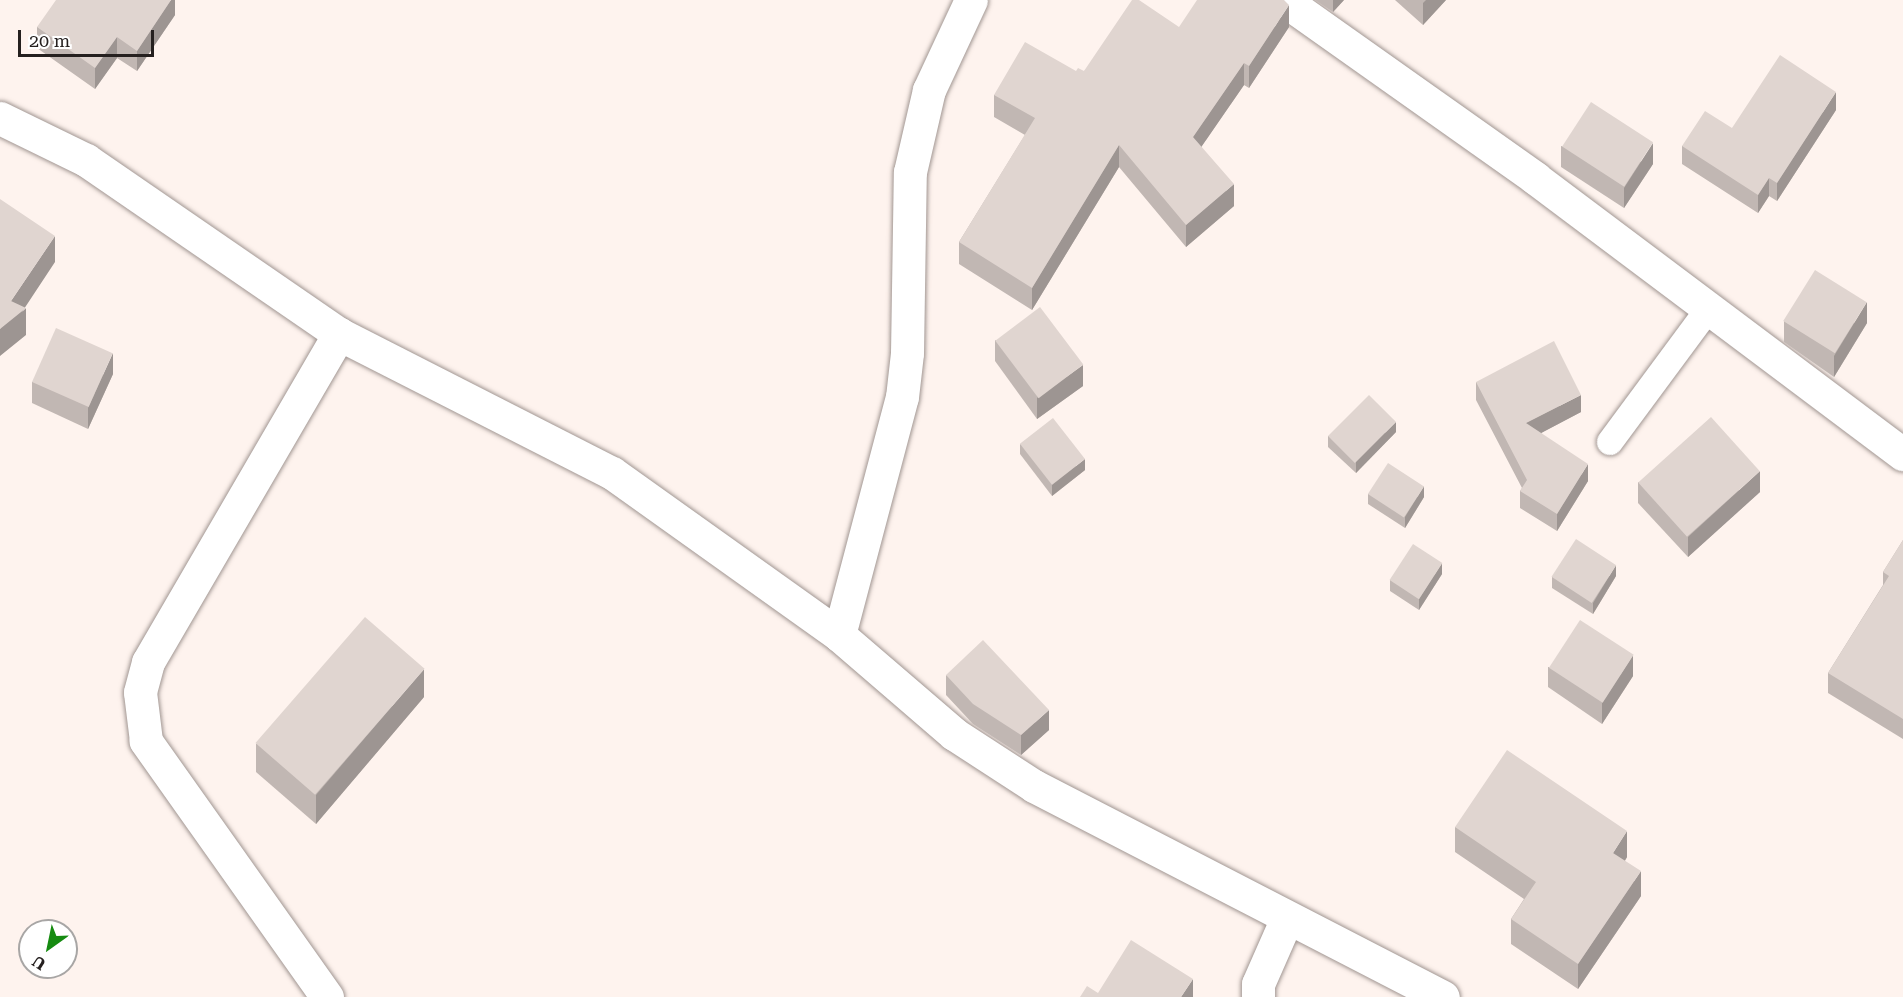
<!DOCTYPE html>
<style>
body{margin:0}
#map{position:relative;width:1903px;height:997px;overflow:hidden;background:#fef3ee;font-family:"Roboto Serif",serif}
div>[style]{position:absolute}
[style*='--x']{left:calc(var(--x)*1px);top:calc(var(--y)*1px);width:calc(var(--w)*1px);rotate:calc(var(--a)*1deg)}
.roads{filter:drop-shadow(0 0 2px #a19692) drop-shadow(0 0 2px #a19692)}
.lane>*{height:26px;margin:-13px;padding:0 13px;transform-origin:13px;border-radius:13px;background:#fff}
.street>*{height:33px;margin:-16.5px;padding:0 16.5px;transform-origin:16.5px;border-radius:16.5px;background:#fff}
.wall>*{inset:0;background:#c1b7b3}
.shaded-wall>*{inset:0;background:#9d9592}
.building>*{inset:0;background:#e0d5d0;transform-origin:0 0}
span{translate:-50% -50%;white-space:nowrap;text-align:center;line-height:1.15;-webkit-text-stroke:6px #fff;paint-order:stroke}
.north{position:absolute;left:18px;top:919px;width:60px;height:60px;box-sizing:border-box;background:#fff;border:2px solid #a8a6a5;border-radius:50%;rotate:213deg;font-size:16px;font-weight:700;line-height:24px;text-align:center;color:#25201f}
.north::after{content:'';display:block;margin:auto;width:21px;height:27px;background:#168b11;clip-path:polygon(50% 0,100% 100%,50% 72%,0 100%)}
.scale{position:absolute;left:18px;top:30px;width:136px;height:27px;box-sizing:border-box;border:3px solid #25201f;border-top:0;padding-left:8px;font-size:18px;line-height:21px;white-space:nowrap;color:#25201f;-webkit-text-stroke:4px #fff;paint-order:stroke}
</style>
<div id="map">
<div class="roads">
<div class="lane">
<i style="--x:1610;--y:442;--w:163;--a:-53.5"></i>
</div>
<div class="street">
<i style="--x:1284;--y:0;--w:308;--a:35.3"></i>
<i style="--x:1535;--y:178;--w:460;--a:36.9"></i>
<i style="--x:0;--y:118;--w:96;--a:26"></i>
<i style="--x:86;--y:160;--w:307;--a:34.5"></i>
<i style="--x:339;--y:334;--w:306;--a:27"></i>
<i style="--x:612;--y:473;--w:279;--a:35.5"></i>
<i style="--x:839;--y:635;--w:152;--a:40.7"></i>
<i style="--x:954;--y:734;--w:95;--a:33"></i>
<i style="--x:1034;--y:786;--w:460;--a:27.3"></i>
<i style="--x:839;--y:635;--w:246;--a:-75.2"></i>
<i style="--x:902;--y:397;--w:44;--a:-83.5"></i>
<i style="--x:907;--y:353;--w:181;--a:-89.1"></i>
<i style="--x:910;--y:172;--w:84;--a:-77"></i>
<i style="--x:929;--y:90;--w:99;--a:-65"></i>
<i style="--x:327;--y:997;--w:314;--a:-125.3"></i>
<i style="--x:146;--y:741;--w:49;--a:-97"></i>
<i style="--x:140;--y:692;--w:31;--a:-75"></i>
<i style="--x:148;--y:662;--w:380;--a:-59.8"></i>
<i style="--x:1258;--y:997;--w:13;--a:-90"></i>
<i style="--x:1258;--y:984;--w:72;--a:-66.3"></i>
</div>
</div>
<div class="wall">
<i style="clip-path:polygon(175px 0,175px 15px,137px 71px,117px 58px,95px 89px,37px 48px,37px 27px)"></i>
<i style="clip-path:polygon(1315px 0,1344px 0,1333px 12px)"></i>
<i style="clip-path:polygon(1395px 0,1446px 0,1423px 25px)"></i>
<i style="clip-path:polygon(1179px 27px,1289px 27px,1249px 88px,1244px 85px,1201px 147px,1234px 206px,1186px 247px,1119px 167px,1032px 310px,959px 264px,959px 242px,1025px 135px,994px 117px,994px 95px,1076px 71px,1084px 71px)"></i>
<i style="clip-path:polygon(1836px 110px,1777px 201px,1769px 196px,1758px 213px,1682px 164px,1682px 146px,1732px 128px)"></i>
<i style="clip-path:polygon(1561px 146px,1653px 164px,1624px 208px,1561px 167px)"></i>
<i style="clip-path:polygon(1784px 321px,1867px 323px,1834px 377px,1784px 342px)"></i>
<i style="clip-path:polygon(995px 340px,1083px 386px,1037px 419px,995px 361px)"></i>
<i style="clip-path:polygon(113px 374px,88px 429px,32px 403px,32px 382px)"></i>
<i style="clip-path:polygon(1476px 382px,1581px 412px,1541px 433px,1588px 481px,1557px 531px,1520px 508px,1520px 491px,1522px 488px,1476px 400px)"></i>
<i style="clip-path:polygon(1396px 432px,1356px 473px,1328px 447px,1328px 436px)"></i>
<i style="clip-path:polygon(1020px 444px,1085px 470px,1052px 496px,1020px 454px)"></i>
<i style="clip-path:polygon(1638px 482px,1760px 492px,1688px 557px,1638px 503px)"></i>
<i style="clip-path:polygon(1368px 494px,1424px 497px,1405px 528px,1368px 504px)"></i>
<i style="clip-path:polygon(1903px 540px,1903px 739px,1828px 693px,1828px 673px,1883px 585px,1883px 572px)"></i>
<i style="clip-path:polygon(1442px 574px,1419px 610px,1390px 591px,1390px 580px)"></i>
<i style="clip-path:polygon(1616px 576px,1593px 614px,1552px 588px,1552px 577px)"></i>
<i style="clip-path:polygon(1548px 667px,1633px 676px,1602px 724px,1548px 687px)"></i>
<i style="clip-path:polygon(946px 675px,1049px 730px,1021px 755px,973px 724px,946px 695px)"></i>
<i style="clip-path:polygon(424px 697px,316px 824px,256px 772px,256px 744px)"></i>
<i style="clip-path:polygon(1455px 827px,1627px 857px,1625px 861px,1641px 896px,1578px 989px,1511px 944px,1511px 919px,1524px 899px,1455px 852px)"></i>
</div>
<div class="shaded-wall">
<i style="clip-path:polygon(171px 0,175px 0,175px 15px,137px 71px,137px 51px)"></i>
<i style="clip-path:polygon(1333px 0,1344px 0,1333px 12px)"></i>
<i style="clip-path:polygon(1426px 0,1446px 0,1423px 25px,1423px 3px)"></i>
<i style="clip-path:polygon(1289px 5px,1289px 27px,1249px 88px,1249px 66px)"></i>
<i style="clip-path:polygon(117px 37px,117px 58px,95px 89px,95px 68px)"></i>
<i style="clip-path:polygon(1244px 63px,1244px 85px,1193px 159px,1193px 137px)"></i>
<i style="clip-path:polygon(1836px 92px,1836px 110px,1777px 201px,1777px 183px)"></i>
<i style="clip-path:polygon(1653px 143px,1653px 164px,1624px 208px,1624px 188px)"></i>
<i style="clip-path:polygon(1119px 145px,1119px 167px,1032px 310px,1032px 288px)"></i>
<i style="clip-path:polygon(1769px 178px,1769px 196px,1758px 213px,1758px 195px)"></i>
<i style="clip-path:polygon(1234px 184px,1234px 206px,1186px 247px,1186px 225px)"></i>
<i style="clip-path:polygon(55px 236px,55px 262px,22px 312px,26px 308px,26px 335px,0 356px,0 329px,11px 301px)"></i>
<i style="clip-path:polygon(1867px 302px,1867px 323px,1834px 377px,1834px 356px)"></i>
<i style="clip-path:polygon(113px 353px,113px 374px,88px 429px,88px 408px)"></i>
<i style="clip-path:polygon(1083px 365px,1083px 386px,1037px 419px,1037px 398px)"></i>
<i style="clip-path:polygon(1581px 395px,1581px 412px,1526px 441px,1526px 423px)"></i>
<i style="clip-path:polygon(1396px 422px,1396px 432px,1356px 473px,1356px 462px)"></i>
<i style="clip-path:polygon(1085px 459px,1085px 470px,1052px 496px,1052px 485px)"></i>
<i style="clip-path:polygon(1588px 464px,1588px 481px,1557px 531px,1557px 514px)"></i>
<i style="clip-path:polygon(1760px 471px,1760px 492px,1688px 557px,1688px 537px)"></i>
<i style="clip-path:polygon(1424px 486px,1424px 497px,1405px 528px,1405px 517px)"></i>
<i style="clip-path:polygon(1442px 563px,1442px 574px,1419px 610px,1419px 599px)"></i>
<i style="clip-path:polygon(1616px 565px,1616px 576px,1593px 614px,1593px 603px)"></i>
<i style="clip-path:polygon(1633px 655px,1633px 676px,1602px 724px,1602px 703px)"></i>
<i style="clip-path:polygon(424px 669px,424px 697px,316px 824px,316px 795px)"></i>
<i style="clip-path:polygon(1049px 710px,1049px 730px,1021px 755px,1021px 735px)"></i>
<i style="clip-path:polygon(1627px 831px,1627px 857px,1613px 879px,1613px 853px)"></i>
<i style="clip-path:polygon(1641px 871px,1641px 896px,1578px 989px,1578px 964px)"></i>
<i style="clip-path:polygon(1193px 979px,1193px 997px,1181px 997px)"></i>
</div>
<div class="building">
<i style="clip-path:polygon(56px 0,171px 0,137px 51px,117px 37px,95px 68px,37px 27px)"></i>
<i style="clip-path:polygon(1132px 0,1139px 0,1179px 27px,1197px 0,1284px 0,1289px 5px,1249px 66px,1244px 63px,1193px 137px,1234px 184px,1186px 225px,1119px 145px,1032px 288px,959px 242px,1035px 118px,994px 95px,1025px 42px,1076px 71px,1078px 68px,1084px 71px)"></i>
<i style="clip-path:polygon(1780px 55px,1836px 92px,1777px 183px,1769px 178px,1758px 195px,1682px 146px,1705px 111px,1732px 128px)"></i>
<i style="left:1591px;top:102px;width:74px;height:53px;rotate:33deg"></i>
<i style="clip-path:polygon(0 199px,55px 236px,11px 301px,26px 308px,0 329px)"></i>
<i style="left:1815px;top:270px;width:61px;height:60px;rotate:32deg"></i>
<i style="left:1040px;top:307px;width:72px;height:56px;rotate:53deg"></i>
<i style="left:56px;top:328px;width:62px;height:59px;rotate:24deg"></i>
<i style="clip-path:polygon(1554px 341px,1581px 395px,1526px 423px,1588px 464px,1557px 514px,1520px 491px,1527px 480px,1476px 382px)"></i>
<i style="left:1369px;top:395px;width:38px;height:58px;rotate:45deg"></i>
<i style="left:1711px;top:417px;width:73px;height:98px;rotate:48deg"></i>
<i style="left:1053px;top:418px;width:52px;height:42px;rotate:52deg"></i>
<i style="left:1388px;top:463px;width:43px;height:37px;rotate:33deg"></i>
<i style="left:1576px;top:539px;width:48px;height:45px;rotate:33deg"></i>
<i style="clip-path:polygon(1903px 540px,1903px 719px,1828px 673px,1889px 576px,1883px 572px)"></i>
<i style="left:1413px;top:544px;width:35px;height:43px;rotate:33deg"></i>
<i style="left:365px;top:617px;width:79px;height:167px;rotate:41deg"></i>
<i style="left:1580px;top:620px;width:64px;height:57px;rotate:33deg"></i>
<i style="clip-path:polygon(983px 640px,1049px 710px,1021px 735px,973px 704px,946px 675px)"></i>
<i style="clip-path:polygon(1507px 750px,1627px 831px,1613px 853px,1641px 871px,1578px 964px,1511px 919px,1536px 882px,1455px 827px)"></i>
<i style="clip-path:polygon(1131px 940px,1193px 979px,1181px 997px,1080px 997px,1087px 986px,1098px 993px)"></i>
</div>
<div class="north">U</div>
<div class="scale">20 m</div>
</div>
